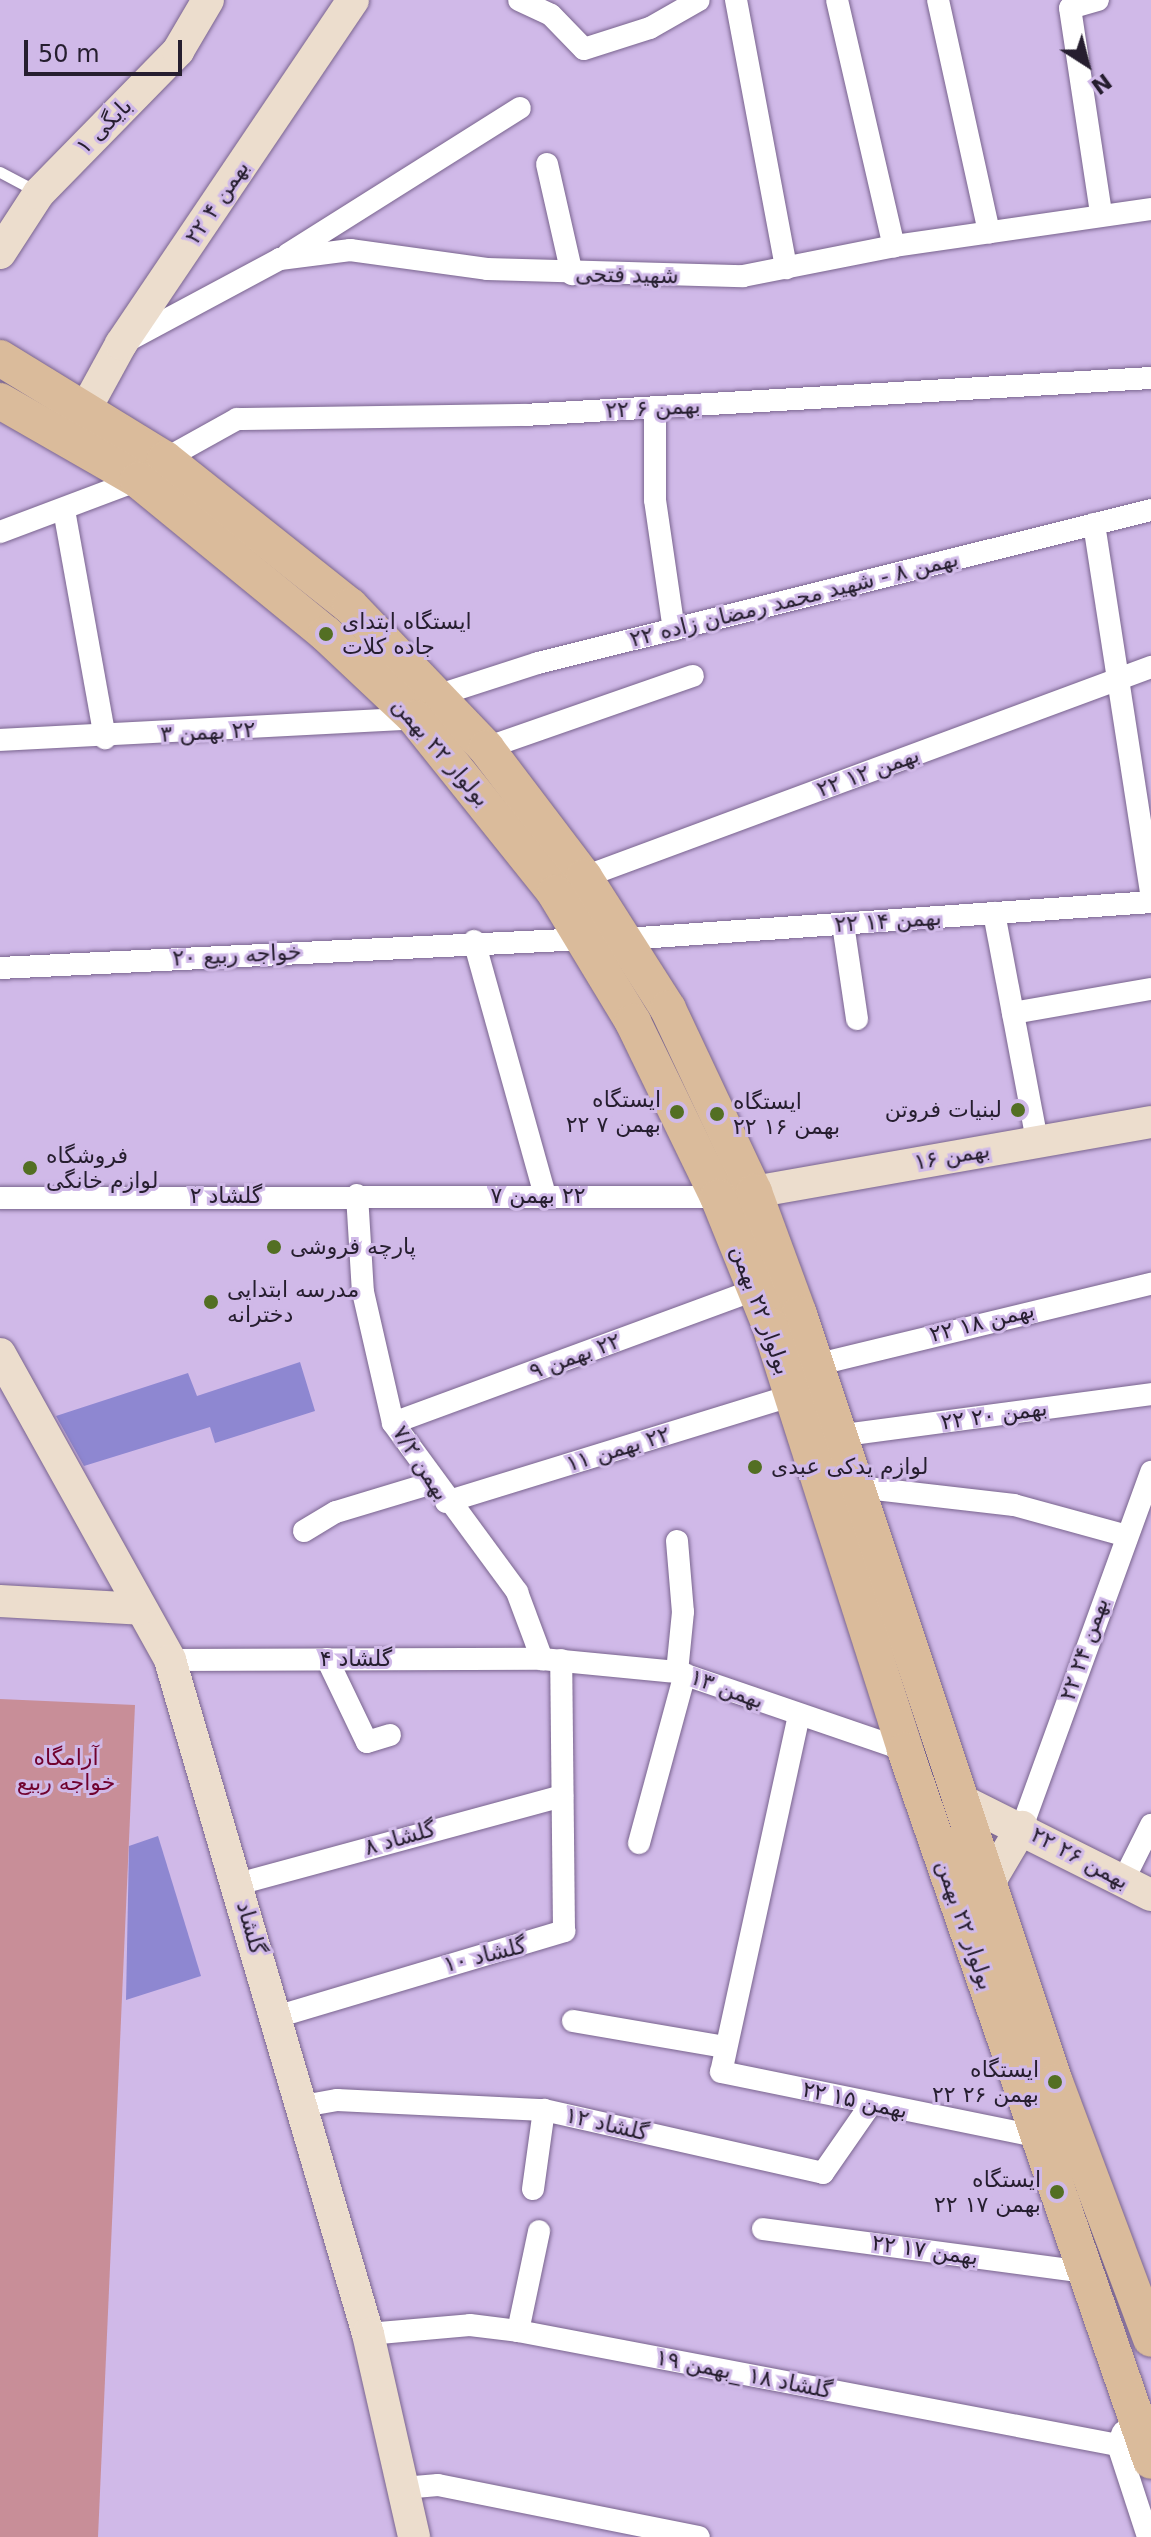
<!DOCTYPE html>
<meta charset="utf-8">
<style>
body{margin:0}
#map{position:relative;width:1151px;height:2537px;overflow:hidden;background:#d0b9e8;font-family:"DejaVu Sans",Vazirmatn,sans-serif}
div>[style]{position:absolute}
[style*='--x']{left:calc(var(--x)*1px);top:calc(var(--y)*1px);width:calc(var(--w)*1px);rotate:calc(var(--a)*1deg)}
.green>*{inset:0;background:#c88e98}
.building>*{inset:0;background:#8e87d1}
.roads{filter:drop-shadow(0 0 2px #79648e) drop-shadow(0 0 2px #79648e)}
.lane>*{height:11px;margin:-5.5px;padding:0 5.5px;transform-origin:5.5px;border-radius:5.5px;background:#fff}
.street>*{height:22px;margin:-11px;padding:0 11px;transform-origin:11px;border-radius:11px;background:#fff}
.secondary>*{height:32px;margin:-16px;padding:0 16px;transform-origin:16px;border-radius:16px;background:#ecddcd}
.primary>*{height:36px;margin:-18px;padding:0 18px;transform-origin:18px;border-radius:18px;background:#dabb9b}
.dots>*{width:22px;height:22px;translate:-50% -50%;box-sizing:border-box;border:4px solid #d0b9e8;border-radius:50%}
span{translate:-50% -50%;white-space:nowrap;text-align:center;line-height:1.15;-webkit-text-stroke:6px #d0b9e8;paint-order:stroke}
.street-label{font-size:22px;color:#261e2f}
.poi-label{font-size:22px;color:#261e2f}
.left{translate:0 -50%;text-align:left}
.right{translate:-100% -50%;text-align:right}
.park-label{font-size:22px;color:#70022e}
.north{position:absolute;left:1047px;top:24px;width:80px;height:80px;-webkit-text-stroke:6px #d0b9e8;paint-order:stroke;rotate:144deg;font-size:22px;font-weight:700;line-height:32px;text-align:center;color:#261e2f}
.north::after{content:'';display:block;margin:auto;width:28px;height:36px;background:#261e2f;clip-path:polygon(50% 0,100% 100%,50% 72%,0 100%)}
.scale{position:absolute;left:24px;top:40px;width:158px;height:36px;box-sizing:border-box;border:4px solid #261e2f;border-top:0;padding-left:10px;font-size:24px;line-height:28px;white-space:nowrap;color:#261e2f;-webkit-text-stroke:6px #d0b9e8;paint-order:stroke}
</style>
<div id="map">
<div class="green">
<i style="clip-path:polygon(0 1699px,135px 1705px,98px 2537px,0 2537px)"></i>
</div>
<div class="building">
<i style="clip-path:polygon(300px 1362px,315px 1411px,215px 1443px,210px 1427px,84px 1466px,56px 1416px,188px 1373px,197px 1396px)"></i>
<i style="clip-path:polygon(158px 1836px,201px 1976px,126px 2000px,129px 1846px)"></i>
</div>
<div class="roads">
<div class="lane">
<i style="--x:0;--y:172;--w:43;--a:27.8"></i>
</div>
<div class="street">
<i style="--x:519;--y:0;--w:35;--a:25"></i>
<i style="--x:551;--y:15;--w:47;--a:45.9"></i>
<i style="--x:584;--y:49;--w:69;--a:-17.7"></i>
<i style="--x:650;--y:28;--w:56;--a:-29.7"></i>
<i style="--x:736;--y:0;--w:273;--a:79.4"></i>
<i style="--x:837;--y:0;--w:253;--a:77"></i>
<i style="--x:938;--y:0;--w:238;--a:77.6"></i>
<i style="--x:1098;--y:0;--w:29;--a:164"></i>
<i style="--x:1070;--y:8;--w:207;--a:81.4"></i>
<i style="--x:547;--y:164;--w:113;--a:77.2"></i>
<i style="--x:288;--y:254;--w:274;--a:-32.2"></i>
<i style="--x:125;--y:342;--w:176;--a:-28.2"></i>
<i style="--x:280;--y:259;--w:71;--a:-7.3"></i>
<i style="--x:350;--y:250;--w:138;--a:7.9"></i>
<i style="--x:487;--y:269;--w:256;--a:1.6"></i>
<i style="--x:743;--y:276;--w:154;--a:-11.2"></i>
<i style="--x:894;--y:246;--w:260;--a:-8.2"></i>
<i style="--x:655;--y:408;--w:92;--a:90"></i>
<i style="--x:655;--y:500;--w:131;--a:81.7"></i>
<i style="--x:165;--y:459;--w:82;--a:-29.1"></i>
<i style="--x:237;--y:419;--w:287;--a:-0.8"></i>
<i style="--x:524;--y:415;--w:628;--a:-3.38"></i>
<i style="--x:64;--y:510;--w:232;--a:79.8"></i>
<i style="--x:1094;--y:524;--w:371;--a:81.2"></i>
<i style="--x:0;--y:532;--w:147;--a:-20.6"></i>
<i style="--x:439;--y:695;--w:104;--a:-17.9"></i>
<i style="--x:538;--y:663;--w:632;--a:-14.01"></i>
<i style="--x:0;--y:740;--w:416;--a:-3"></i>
<i style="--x:486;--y:748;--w:219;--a:-19.2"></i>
<i style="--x:584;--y:877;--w:605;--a:-20.32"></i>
<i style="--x:994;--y:913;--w:231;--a:79.3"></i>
<i style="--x:843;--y:924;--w:96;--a:81.6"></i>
<i style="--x:625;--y:939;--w:527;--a:-4.02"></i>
<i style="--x:474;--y:941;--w:265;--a:74.4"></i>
<i style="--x:0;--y:968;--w:586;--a:-2.84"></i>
<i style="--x:1013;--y:1013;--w:140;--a:-9.9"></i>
<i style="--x:357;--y:1195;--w:97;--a:86.5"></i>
<i style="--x:363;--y:1292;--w:134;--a:77.1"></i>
<i style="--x:393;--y:1423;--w:210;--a:53.7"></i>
<i style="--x:517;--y:1592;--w:72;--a:69.5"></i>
<i style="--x:0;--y:1198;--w:718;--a:-0.08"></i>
<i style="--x:815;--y:1365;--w:346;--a:-13.6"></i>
<i style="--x:393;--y:1423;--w:388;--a:-20.2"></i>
<i style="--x:837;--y:1436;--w:317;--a:-7.6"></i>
<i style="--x:858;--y:1487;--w:157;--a:6.6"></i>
<i style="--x:1014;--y:1505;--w:114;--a:15.3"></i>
<i style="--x:446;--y:1502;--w:361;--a:-17.1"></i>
<i style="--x:304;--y:1531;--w:37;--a:-31"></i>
<i style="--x:336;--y:1512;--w:100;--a:-16.8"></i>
<i style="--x:677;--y:1541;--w:71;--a:85.2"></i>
<i style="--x:683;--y:1612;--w:60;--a:95.7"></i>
<i style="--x:327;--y:1659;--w:92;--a:64.3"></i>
<i style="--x:367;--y:1742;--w:24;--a:-17"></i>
<i style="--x:170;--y:1660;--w:372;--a:-0.2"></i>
<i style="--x:542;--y:1659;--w:136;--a:5.5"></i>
<i style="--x:677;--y:1672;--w:241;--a:18.9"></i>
<i style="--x:799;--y:1715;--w:365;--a:102.3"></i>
<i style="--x:721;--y:2072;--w:321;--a:11.5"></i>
<i style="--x:1022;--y:1827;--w:378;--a:-70"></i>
<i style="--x:639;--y:1843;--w:175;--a:-74.8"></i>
<i style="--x:1123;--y:1881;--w:63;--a:-63.4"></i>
<i style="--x:238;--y:1884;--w:336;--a:-15.2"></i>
<i style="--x:276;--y:2017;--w:301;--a:-16.6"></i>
<i style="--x:564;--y:1931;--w:271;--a:-90.6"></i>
<i style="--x:573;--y:2021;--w:154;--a:9.7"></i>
<i style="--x:303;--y:2106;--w:35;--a:-10"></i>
<i style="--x:337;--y:2100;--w:207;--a:2.8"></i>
<i style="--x:544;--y:2110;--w:286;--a:12.7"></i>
<i style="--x:823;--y:2173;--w:84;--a:-55.2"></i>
<i style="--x:533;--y:2189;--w:80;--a:-82.1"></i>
<i style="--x:763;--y:2229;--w:326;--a:7.6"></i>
<i style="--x:518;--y:2331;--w:102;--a:-78.1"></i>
<i style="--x:368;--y:2334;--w:102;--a:-5"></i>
<i style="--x:470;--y:2325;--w:48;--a:7.1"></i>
<i style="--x:518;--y:2331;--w:611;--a:10.76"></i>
<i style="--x:1123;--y:2432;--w:14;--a:111"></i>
<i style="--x:1118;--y:2445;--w:97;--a:71.9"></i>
<i style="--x:403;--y:2488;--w:35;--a:-5"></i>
<i style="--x:438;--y:2485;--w:266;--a:11.3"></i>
</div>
<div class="secondary">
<i style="--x:0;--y:253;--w:72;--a:-57"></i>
<i style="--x:39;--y:193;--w:199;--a:-45.6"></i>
<i style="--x:178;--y:51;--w:59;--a:-59.5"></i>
<i style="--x:86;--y:408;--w:73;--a:-61.3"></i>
<i style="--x:121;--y:344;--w:415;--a:-56"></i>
<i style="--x:754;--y:1192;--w:403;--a:-10"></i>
<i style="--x:0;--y:1354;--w:350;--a:60.9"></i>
<i style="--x:170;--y:1660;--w:702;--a:73.63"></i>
<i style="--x:368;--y:2334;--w:208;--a:77.2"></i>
<i style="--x:0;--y:1601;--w:141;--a:3.2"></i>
<i style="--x:963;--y:1801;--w:210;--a:26.6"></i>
<i style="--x:990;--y:1881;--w:63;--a:-59.3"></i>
</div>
<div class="primary">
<i style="--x:0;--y:358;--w:193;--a:31.5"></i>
<i style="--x:165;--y:459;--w:236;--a:38.5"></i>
<i style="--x:350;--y:606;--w:197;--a:46.2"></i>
<i style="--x:486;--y:748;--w:162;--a:52.8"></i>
<i style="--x:584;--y:877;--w:156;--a:57.5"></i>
<i style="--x:668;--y:1009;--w:202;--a:64.8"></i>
<i style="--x:754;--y:1192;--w:130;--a:69.8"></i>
<i style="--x:799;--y:1314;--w:810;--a:71.57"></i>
<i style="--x:1055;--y:2082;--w:274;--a:69.5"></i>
<i style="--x:0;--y:401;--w:159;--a:29.8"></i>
<i style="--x:138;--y:480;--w:243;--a:39.3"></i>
<i style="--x:326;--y:634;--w:122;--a:43.3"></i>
<i style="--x:415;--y:718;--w:224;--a:51.3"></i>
<i style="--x:555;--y:893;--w:151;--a:58.8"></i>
<i style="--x:633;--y:1022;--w:195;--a:64.1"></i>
<i style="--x:718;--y:1197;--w:139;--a:68"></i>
<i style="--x:770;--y:1326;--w:445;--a:72.3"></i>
<i style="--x:905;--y:1750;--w:752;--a:70.91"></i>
</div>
</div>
<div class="dots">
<i style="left:326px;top:634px;background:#536f23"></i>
<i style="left:1018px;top:1110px;background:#536f23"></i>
<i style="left:677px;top:1112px;background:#536f23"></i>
<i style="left:717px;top:1114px;background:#536f23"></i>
<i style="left:30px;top:1168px;background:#536f23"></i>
<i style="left:274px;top:1247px;background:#536f23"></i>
<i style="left:211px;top:1302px;background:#536f23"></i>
<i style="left:755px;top:1467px;background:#536f23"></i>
<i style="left:1055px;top:2082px;background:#536f23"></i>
<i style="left:1057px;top:2192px;background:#536f23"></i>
</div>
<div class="street-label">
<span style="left:104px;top:126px;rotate:-45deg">بایگی ۱</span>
<span style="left:217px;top:202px;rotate:-56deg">۲۲ بهمن ۴</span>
<span style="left:627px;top:275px;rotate:1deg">شهید فتحی</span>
<span style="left:653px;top:408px;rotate:-3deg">۲۲ بهمن ۶</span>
<span style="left:794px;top:599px;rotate:-14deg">۲۲ بهمن ۸ - شهید محمد رمضان زاده</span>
<span style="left:208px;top:732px;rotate:-3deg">٢٢ بهمن ۳</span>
<span style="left:441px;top:752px;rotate:49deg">بولوار ۲۲ بهمن</span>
<span style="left:868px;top:772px;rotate:-20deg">۲۲ بهمن ۱۲</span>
<span style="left:888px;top:921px;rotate:-4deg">۲۲ بهمن ۱۴</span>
<span style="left:237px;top:955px;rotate:-3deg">خواجه ربیع ۲۰</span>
<span style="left:952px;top:1156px;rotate:-10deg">بهمن ۱۶</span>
<span style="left:226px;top:1196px">گلشاد ۲</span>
<span style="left:538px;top:1196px">٢٢ بهمن ٧</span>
<span style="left:761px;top:1310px;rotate:70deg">بولوار ۲۲ بهمن</span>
<span style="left:982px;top:1322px;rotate:-14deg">۲۲ بهمن ۱۸</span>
<span style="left:575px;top:1356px;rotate:-20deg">٢٢ بهمن ۹</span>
<span style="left:994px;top:1415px;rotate:-8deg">۲۲ بهمن ۲۰</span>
<span style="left:618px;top:1449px;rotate:-17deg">٢٢ بهمن ١١</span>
<span style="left:421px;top:1463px;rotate:57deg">بهمن ۷/۲</span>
<span style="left:1084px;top:1649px;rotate:-71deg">۲۲ بهمن ۲۴</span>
<span style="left:356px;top:1659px">گلشاد ۴</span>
<span style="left:727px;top:1689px;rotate:20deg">بهمن ۱۳</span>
<span style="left:400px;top:1838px;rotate:-16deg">گلشاد ۸</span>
<span style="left:1080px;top:1858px;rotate:28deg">۲۲ بهمن ۲۶</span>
<span style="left:965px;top:1925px;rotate:71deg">بولوار ۲۲ بهمن</span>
<span style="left:251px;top:1928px;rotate:74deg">گلشاد</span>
<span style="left:485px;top:1955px;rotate:-14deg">گلشاد ۱۰</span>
<span style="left:855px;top:2100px;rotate:12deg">۲۲ بهمن ۱۵</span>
<span style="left:607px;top:2124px;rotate:13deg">گلشاد ۱۲</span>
<span style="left:925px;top:2250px;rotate:8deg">۲۲ بهمن ۱۷</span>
<span style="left:744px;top:2374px;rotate:11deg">گلشاد ۱۸ _بهمن ۱۹</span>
</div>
<div class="poi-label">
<span class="left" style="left:342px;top:634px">ایستگاه ابتدای<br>جاده کلات</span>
<span class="right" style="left:661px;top:1112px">ایستگاه<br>۲۲ بهمن ۷</span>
<span class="left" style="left:733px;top:1114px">ایستگاه<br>۲۲ بهمن ۱۶</span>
<span class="right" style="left:1002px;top:1110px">لبنیات فروتن</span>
<span class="left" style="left:46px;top:1168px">فروشگاه<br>لوازم خانگی</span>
<span class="left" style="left:290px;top:1247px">پارچه فروشی</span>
<span class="left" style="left:227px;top:1302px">مدرسه ابتدایی<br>دخترانه</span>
<span class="left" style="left:771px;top:1467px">لوازم یدکی عبدی</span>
<span class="right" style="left:1039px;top:2082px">ایستگاه<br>۲۲ بهمن ۲۶</span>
<span class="right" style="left:1041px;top:2192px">ایستگاه<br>۲۲ بهمن ۱۷</span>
</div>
<div class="park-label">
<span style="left:66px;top:1770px">آرامگاه<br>خواجه ربیع</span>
</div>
<div class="north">N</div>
<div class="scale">50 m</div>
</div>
